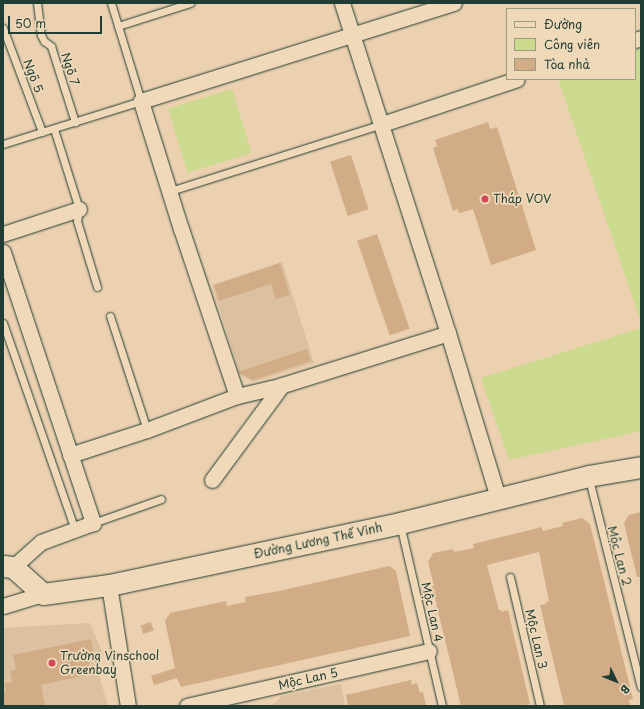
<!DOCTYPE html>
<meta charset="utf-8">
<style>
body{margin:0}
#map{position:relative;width:644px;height:709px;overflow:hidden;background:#ebd1b0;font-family:"Playpen Sans",sans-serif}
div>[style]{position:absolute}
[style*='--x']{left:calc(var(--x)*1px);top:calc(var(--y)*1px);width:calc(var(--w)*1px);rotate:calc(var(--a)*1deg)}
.built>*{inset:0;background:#dcc1a0}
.green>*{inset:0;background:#cbda8e;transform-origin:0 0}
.building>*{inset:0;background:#d2ab87;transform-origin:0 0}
.roads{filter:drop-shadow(0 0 1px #1f3d34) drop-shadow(0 0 1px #1f3d34)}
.lane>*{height:7px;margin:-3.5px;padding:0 3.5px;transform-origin:3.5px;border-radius:3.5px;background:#f0d9b9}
.street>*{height:15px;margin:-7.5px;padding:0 7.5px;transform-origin:7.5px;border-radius:7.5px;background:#f0d9b9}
.secondary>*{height:21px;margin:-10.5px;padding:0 10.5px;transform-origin:10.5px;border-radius:10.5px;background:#f0d9b9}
.dots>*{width:11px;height:11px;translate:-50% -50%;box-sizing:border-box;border:2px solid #f0d9b9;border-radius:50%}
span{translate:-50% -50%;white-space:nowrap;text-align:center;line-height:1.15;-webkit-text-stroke:3.5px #f0d9b9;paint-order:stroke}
.street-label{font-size:12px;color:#1f3d34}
.poi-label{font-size:12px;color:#1f3d34}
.left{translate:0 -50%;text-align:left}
.frame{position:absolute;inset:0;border:4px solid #1f3d34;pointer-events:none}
.legend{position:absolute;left:506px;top:8px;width:130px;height:72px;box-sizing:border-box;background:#f0d9b9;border:1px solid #9c9b84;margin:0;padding:5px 7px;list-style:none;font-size:12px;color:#1f3d34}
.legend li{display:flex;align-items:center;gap:8px;height:20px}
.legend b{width:20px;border:1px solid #9c9b84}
.north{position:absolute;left:596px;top:661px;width:40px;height:40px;-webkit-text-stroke:3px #f0d9b9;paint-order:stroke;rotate:133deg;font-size:11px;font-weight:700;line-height:16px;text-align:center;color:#1f3d34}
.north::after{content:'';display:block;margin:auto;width:14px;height:18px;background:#1f3d34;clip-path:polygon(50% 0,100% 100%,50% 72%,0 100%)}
.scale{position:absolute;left:8px;top:16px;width:94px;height:18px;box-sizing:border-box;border:2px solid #1f3d34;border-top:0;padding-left:5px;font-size:12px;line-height:14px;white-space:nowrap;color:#1f3d34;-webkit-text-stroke:3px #f0d9b9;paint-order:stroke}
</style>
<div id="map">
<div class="built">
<i style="clip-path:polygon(282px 262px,314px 363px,253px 382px,240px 375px,212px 285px)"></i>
<i style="clip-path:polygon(90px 623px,103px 654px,98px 671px,108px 706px,3px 706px,3px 628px)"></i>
<i style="clip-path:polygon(341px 684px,345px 706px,272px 706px,282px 696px)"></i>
</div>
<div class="green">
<i style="clip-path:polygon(641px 48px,641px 322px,558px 79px,635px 79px,635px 50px)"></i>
<i style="left:232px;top:89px;width:67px;height:67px;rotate:73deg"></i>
<i style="clip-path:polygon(641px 328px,641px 431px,509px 460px,481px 378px)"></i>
</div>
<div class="building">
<i style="clip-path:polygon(488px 122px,490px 129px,497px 127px,536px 250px,491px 265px,473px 209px,459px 213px,458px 209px,453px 211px,433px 148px,437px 146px,435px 140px)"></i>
<i style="left:351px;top:155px;width:57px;height:22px;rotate:72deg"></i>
<i style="left:377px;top:234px;width:100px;height:21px;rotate:71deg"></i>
<i style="clip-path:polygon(280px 263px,290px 295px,276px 299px,271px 284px,219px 301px,214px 285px)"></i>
<i style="clip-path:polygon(307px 349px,311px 361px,253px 380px,238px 372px)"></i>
<i style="clip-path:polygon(641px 512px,641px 577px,637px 577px,624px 523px,629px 515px)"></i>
<i style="clip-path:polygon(582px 518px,590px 524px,633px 699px,629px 700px,630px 705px,564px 706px,540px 605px,546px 604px,546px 602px,549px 601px,539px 552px,487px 565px,499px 610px,501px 610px,501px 612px,508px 610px,530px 704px,521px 706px,461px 706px,432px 586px,434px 586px,428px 562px,433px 553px,453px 549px,454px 552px,474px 548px,473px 544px,542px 527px,543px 531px,563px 526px,562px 523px)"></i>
<i style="clip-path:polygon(389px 566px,396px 571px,410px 636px,181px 687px,177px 678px,154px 685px,151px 676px,175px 668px,165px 621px,170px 613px,226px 601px,227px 606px,246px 602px,245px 597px,279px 591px)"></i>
<i style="left:151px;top:622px;width:9px;height:11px;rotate:72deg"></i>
<i style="clip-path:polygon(91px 639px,94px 657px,88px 658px,91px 674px,41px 685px,45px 706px,3px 706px,3px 692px,6px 691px,4px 683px,12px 682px,10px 671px,16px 669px,13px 655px)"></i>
<i style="clip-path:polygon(411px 680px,412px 685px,417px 683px,420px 693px,423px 692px,426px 706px,348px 706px,346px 695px)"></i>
</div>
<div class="roads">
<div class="lane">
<i style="--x:37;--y:3;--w:32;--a:83"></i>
<i style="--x:41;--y:35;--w:7;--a:63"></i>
<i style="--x:44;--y:41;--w:9;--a:36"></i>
<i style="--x:51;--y:46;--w:80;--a:72.5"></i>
<i style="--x:118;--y:26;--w:76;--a:-17.7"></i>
<i style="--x:3;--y:28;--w:111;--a:69.4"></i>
<i style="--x:54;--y:129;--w:84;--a:72.6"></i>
<i style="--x:79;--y:209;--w:12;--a:99"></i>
<i style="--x:77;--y:221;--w:69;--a:73.1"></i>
<i style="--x:3;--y:144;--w:145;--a:-17.3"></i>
<i style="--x:141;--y:101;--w:102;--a:-107"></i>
<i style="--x:170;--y:191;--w:222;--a:-17.5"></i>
<i style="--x:110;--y:316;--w:120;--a:72"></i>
<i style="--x:3;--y:323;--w:219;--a:70.8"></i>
<i style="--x:589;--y:479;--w:214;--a:76"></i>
<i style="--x:93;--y:523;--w:72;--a:-19.4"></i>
<i style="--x:400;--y:524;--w:187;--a:77"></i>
<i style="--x:510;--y:577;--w:132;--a:76.9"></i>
</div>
<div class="street">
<i style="--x:342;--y:3;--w:347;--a:72.2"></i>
<i style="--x:448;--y:333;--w:172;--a:73.1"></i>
<i style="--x:635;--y:40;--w:6;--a:-18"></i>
<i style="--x:382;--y:124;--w:142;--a:-18.4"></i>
<i style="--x:3;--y:234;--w:80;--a:-18.2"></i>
<i style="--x:3;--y:252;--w:286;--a:71.6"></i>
<i style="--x:93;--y:523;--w:55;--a:159.9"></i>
<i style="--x:41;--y:542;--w:38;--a:138"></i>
<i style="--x:237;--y:396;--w:176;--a:-108.5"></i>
<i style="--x:181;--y:229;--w:134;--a:-107.4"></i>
<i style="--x:141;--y:101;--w:328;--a:-17.4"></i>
<i style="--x:70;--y:455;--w:81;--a:-18"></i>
<i style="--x:147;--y:430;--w:96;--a:-20.7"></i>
<i style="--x:237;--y:396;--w:37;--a:-13"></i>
<i style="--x:273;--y:388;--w:183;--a:-17.4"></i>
<i style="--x:212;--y:480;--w:118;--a:-53.6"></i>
<i style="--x:109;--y:585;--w:122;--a:81.1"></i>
<i style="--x:3;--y:606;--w:42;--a:-16.7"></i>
<i style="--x:187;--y:706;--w:248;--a:-12.8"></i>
</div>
<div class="secondary">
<i style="--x:3;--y:566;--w:10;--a:6"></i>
<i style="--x:13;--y:567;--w:40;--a:42"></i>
<i style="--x:43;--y:594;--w:67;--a:-7.8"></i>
<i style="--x:109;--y:585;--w:298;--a:-12"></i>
<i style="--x:400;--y:523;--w:194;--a:-14"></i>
<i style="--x:588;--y:476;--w:54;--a:-9.6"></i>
</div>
</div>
<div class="dots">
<i style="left:485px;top:199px;background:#d1495b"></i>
<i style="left:52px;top:663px;background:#d1495b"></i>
</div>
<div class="street-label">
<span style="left:70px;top:69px;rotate:72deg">Ngõ 7</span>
<span style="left:33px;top:76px;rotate:69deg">Ngõ 5</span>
<span style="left:318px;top:541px;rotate:-12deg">Đường Lương Thế Vinh</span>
<span style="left:619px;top:556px;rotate:76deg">Mộc Lan 2</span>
<span style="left:432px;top:612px;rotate:77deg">Mộc Lan 4</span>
<span style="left:536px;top:639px;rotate:77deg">Mộc Lan 3</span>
<span style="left:308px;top:679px;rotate:-13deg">Mộc Lan 5</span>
</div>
<div class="poi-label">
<span class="left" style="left:493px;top:199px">Tháp VOV</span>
<span class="left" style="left:60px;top:663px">Trường Vinschool<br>Greenbay</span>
</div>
<div class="frame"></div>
<ul class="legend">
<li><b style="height:5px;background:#f0d9b9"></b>Đường</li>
<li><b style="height:11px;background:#cbda8e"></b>Công viên</li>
<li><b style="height:11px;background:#d2ab87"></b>Tòa nhà</li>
</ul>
<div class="north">B</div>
<div class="scale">50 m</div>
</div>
